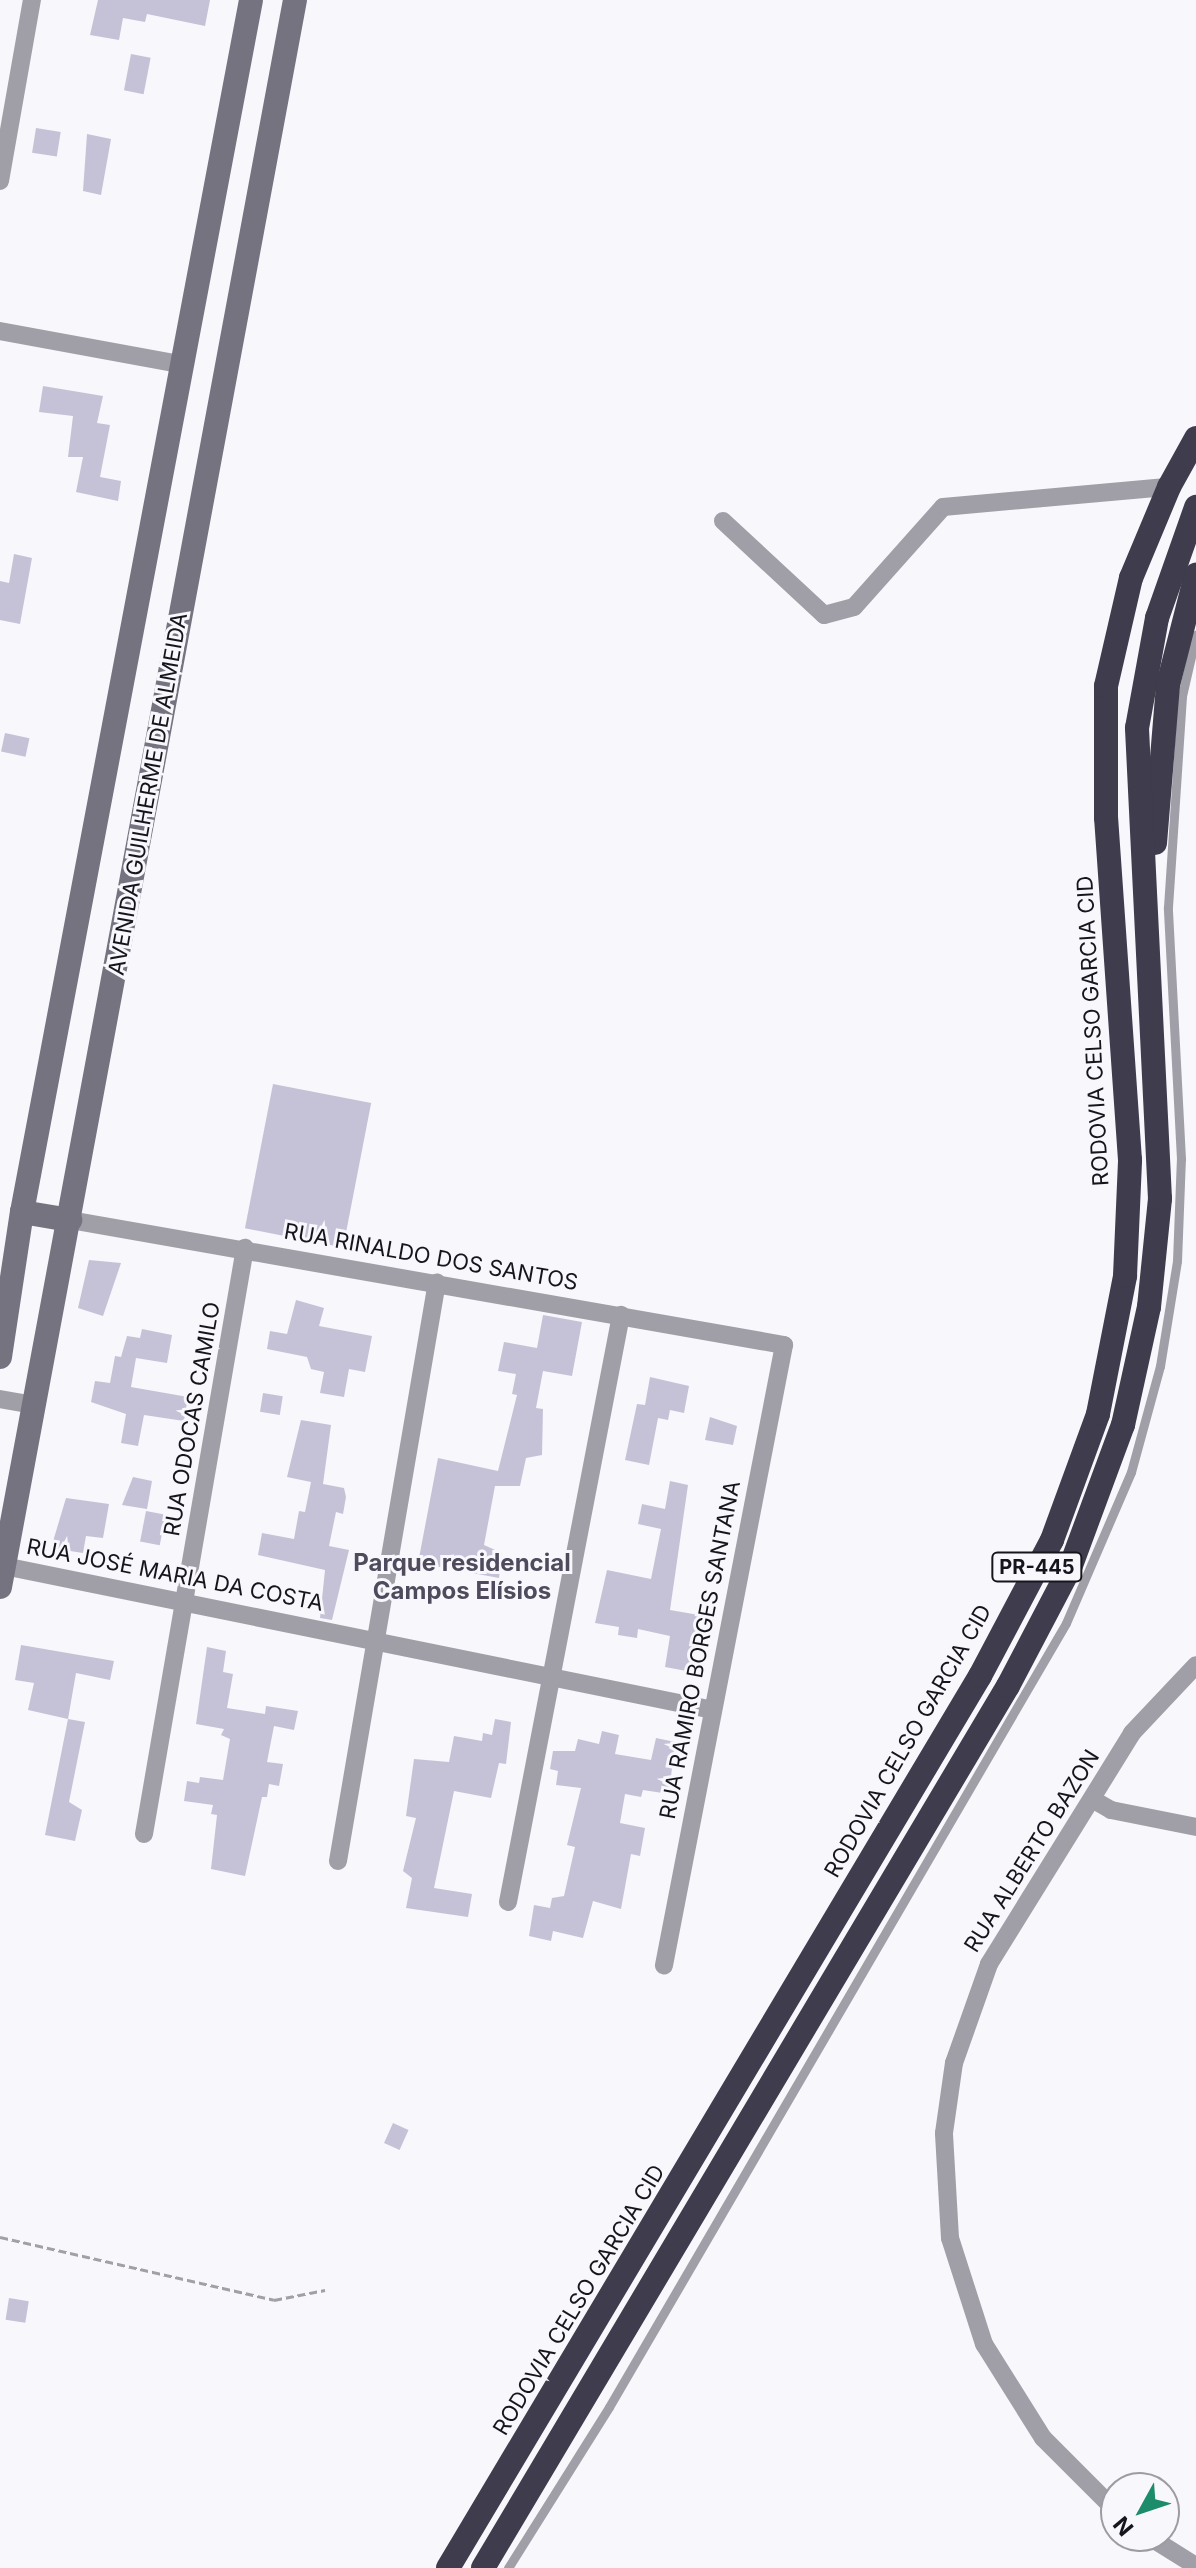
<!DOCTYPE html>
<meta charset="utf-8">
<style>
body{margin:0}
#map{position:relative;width:1196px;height:2568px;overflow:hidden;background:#f8f7fc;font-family:Inter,sans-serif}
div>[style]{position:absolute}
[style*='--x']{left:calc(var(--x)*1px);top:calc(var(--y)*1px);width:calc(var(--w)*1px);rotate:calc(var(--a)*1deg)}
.building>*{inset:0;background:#c5c2d7;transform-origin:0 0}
.path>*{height:3px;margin-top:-1.5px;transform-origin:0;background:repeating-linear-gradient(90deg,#a2a0a6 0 8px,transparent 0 12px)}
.lane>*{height:9px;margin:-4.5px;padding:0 4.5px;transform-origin:4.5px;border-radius:4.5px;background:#a09ea7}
.street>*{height:18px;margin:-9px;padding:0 9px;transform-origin:9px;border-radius:9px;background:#a09ea7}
.secondary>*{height:24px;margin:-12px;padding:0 12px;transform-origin:12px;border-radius:12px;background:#757380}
.highway>*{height:24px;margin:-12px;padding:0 12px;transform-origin:12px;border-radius:12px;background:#3f3c4d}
span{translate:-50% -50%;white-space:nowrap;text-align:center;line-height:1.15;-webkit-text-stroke:6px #f8f7fc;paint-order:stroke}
.shield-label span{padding:2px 6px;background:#f8f7fc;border:2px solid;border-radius:6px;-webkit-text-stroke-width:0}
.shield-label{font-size:20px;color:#16141c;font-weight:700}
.street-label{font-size:22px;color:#16141c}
.neighbourhood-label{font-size:24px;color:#4f4b5d;font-weight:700}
.north{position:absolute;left:1100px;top:2472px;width:80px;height:80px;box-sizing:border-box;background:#f8f7fc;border:2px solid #9e9ca2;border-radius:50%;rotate:230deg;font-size:22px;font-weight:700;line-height:32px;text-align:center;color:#16141c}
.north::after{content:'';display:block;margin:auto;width:28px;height:36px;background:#1d8c6b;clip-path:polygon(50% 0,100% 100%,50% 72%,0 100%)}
</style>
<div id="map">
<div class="building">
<i style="clip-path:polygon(98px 0,210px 0,205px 26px,147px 14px,145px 22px,123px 18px,119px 40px,90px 35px)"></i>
<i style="left:131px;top:54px;width:20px;height:37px;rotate:11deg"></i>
<i style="left:36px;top:128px;width:25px;height:25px;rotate:9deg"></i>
<i style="clip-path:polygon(87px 134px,111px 139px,101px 195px,83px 191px)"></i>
<i style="clip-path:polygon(43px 386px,103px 396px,97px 423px,110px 425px,100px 477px,121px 481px,118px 501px,76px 492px,83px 457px,68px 457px,73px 416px,39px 412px)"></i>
<i style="clip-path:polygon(14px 554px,32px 558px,20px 624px,0 620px,0 581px,9px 583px)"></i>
<i style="left:5px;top:733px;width:25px;height:19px;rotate:12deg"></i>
<i style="left:273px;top:1084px;width:100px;height:147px;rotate:11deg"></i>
<i style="clip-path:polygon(89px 1260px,121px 1263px,103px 1316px,78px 1308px)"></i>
<i style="clip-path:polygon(296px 1300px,324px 1308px,319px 1326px,372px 1336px,365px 1372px,349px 1369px,344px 1397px,320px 1393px,324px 1372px,311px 1369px,307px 1357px,267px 1349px,270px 1331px,287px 1334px)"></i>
<i style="clip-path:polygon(543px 1315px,582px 1322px,572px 1376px,543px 1371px,536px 1408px,543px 1409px,542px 1455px,526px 1458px,520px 1486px,495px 1486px,484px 1545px,502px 1553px,499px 1578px,429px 1565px,430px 1560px,419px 1558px,438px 1458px,498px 1471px,517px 1395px,512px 1394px,516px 1374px,498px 1371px,504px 1342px,537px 1348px)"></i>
<i style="clip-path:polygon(142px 1329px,172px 1335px,167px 1363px,136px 1358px,131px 1387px,188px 1397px,184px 1421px,144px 1415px,138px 1446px,121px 1443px,126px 1414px,91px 1402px,95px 1381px,110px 1383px,115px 1356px,121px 1357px,127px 1336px,140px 1338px)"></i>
<i style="clip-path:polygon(650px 1377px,689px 1386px,684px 1413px,670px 1410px,668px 1420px,658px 1418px,649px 1465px,625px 1460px,637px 1404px,645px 1405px)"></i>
<i style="left:263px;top:1393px;width:20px;height:19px;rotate:9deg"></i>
<i style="clip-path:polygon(710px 1417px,737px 1426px,733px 1445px,705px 1440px)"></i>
<i style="clip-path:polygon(301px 1420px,331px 1425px,323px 1484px,344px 1488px,346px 1497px,343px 1514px,336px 1512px,329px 1546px,349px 1550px,332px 1620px,320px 1618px,325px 1570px,258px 1555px,262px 1533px,294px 1539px,299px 1511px,305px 1512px,311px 1482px,287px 1477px)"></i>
<i style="clip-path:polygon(133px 1477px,152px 1481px,147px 1509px,122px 1505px)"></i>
<i style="clip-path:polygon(670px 1481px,688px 1485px,670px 1610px,699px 1615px,692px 1672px,665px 1667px,670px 1636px,638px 1629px,637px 1638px,618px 1635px,619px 1627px,595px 1623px,607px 1570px,651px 1579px,661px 1529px,638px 1524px,642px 1504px,665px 1509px)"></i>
<i style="clip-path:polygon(66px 1498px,109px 1504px,103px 1538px,86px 1536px,83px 1553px,51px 1548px)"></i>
<i style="left:146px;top:1511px;width:20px;height:31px;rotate:11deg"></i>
<i style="clip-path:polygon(21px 1645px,114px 1661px,110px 1680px,76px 1673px,68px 1719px,85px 1722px,69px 1802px,82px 1810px,75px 1841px,45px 1835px,68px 1719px,28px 1710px,34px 1683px,15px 1680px)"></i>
<i style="clip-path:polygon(207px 1647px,226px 1651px,223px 1672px,233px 1674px,227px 1708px,265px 1714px,266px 1706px,298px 1711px,294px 1730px,274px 1726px,267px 1762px,283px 1764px,279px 1786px,269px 1784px,267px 1797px,262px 1797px,245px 1876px,211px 1869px,217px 1815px,211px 1814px,213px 1805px,184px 1801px,187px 1781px,199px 1783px,200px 1777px,223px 1780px,230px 1739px,221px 1735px,224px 1729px,196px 1724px)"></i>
<i style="clip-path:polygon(495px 1719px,511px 1722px,506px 1764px,499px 1763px,491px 1798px,454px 1791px,434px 1888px,472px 1894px,468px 1917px,406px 1908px,412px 1878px,403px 1871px,416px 1818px,406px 1816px,414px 1759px,449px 1762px,454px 1736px,482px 1741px,483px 1733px,492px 1735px)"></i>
<i style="clip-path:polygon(602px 1731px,619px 1735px,615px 1754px,651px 1760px,656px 1738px,675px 1742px,669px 1794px,643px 1790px,641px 1797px,625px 1794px,620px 1823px,645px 1828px,640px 1856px,631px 1854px,621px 1909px,593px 1901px,583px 1938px,553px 1931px,551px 1941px,529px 1936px,534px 1905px,550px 1908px,552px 1898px,564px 1896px,575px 1847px,567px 1845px,581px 1788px,556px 1785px,558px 1771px,550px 1769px,553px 1751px,575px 1751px,578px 1739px,599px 1744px)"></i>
<i style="left:393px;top:2123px;width:17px;height:22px;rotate:24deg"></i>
<i style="left:9px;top:2298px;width:20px;height:22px;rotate:9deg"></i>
</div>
<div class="path">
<i style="--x:0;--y:2237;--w:281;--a:12.9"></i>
<i style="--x:274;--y:2300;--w:52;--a:-11.1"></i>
</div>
<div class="lane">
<i style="--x:508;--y:2568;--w:190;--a:-57.9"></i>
<i style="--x:609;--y:2407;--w:907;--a:-59.76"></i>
<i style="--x:1066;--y:1623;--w:164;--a:-66.7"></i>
<i style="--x:1131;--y:1472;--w:110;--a:-74.7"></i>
<i style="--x:1160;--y:1366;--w:106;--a:-80.8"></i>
<i style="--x:1177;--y:1261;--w:102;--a:-87.8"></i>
<i style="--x:1181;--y:1159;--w:252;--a:-93"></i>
<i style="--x:1168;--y:907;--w:211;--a:-86.2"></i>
<i style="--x:1182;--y:696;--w:63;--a:-77.1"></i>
</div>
<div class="street">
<i style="--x:0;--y:181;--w:184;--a:-80"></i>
<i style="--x:0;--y:331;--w:183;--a:10.4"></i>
<i style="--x:723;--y:521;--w:138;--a:42.9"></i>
<i style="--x:824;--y:615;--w:31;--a:-15"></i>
<i style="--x:854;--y:607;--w:134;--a:-48.3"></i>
<i style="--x:943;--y:507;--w:227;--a:-5.1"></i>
<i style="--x:70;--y:1220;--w:725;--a:9.93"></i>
<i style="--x:784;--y:1345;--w:632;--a:100.95"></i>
<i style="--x:0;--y:1399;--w:35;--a:10"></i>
<i style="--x:4;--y:1566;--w:723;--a:11.48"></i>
<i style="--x:1092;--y:1799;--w:22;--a:30"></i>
<i style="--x:1111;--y:1810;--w:87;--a:11.3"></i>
<i style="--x:144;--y:1834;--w:595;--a:-80.22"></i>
<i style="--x:338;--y:1861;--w:587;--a:-80.3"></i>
<i style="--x:508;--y:1902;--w:598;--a:-79.1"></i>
<i style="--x:1116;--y:2511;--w:103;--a:-135"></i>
<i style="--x:1043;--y:2438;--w:111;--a:-122.1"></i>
<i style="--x:984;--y:2344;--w:111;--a:-107.8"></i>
<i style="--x:950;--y:2238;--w:105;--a:-93.3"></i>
<i style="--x:944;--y:2133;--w:71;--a:-81.9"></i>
<i style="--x:954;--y:2063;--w:105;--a:-70.5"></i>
<i style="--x:989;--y:1964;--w:272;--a:-58.2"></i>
<i style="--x:1132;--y:1733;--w:93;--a:-46.7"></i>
<i style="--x:1148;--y:2536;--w:57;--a:32"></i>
</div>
<div class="secondary">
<i style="--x:22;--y:1212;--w:49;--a:9.5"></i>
<i style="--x:0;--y:1357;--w:147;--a:-81.4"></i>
<i style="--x:22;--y:1212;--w:1233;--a:-79.3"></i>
<i style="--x:0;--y:1587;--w:1614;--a:-79.47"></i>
</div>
<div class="highway">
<i style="--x:1155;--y:843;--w:159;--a:-85.3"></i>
<i style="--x:1168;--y:685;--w:114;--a:-75.7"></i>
<i style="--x:448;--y:2568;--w:1039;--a:-59.19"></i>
<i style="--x:980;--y:1676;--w:154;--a:-62.1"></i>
<i style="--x:1052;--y:1540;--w:134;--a:-69.9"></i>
<i style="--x:1098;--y:1414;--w:141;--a:-78.9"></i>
<i style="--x:1125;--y:1276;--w:116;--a:-87.5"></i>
<i style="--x:1130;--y:1160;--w:343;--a:-94"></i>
<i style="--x:1106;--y:818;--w:132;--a:-90"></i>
<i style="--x:1106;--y:686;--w:111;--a:-77"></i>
<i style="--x:1131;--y:578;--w:99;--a:-67.3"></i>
<i style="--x:1169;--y:487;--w:56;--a:-61.1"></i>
<i style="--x:483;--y:2568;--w:1026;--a:-59.24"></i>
<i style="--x:1008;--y:1686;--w:133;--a:-62.3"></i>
<i style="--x:1070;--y:1568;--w:153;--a:-69.7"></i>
<i style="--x:1123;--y:1425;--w:121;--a:-77.6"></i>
<i style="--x:1149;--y:1307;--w:109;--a:-84.2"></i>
<i style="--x:1160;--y:1199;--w:472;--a:-92.8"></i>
<i style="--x:1137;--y:728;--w:112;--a:-79.7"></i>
<i style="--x:1157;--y:618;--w:118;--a:-70.6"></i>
</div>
<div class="shield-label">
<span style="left:1037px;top:1567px">PR-445</span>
</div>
<div class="street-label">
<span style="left:148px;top:794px;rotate:-80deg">AVENIDA GUILHERME DE ALMEIDA</span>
<span style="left:1093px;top:1031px;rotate:-93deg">RODOVIA CELSO GARCIA CID</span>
<span style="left:431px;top:1257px;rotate:10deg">RUA RINALDO DOS SANTOS</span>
<span style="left:192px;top:1419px;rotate:-80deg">RUA ODOCAS CAMILO</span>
<span style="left:175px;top:1575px;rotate:11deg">RUA JOSÉ MARIA DA COSTA</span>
<span style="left:700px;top:1650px;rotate:-79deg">RUA RAMIRO BORGES SANTANA</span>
<span style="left:908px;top:1741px;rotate:-60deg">RODOVIA CELSO GARCIA CID</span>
<span style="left:1032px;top:1851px;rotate:-58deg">RUA ALBERTO BAZON</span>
<span style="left:579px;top:2300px;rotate:-59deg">RODOVIA CELSO GARCIA CID</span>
</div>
<div class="neighbourhood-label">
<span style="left:462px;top:1577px">Parque residencial<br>Campos Elísios</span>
</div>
<div class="north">N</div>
</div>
